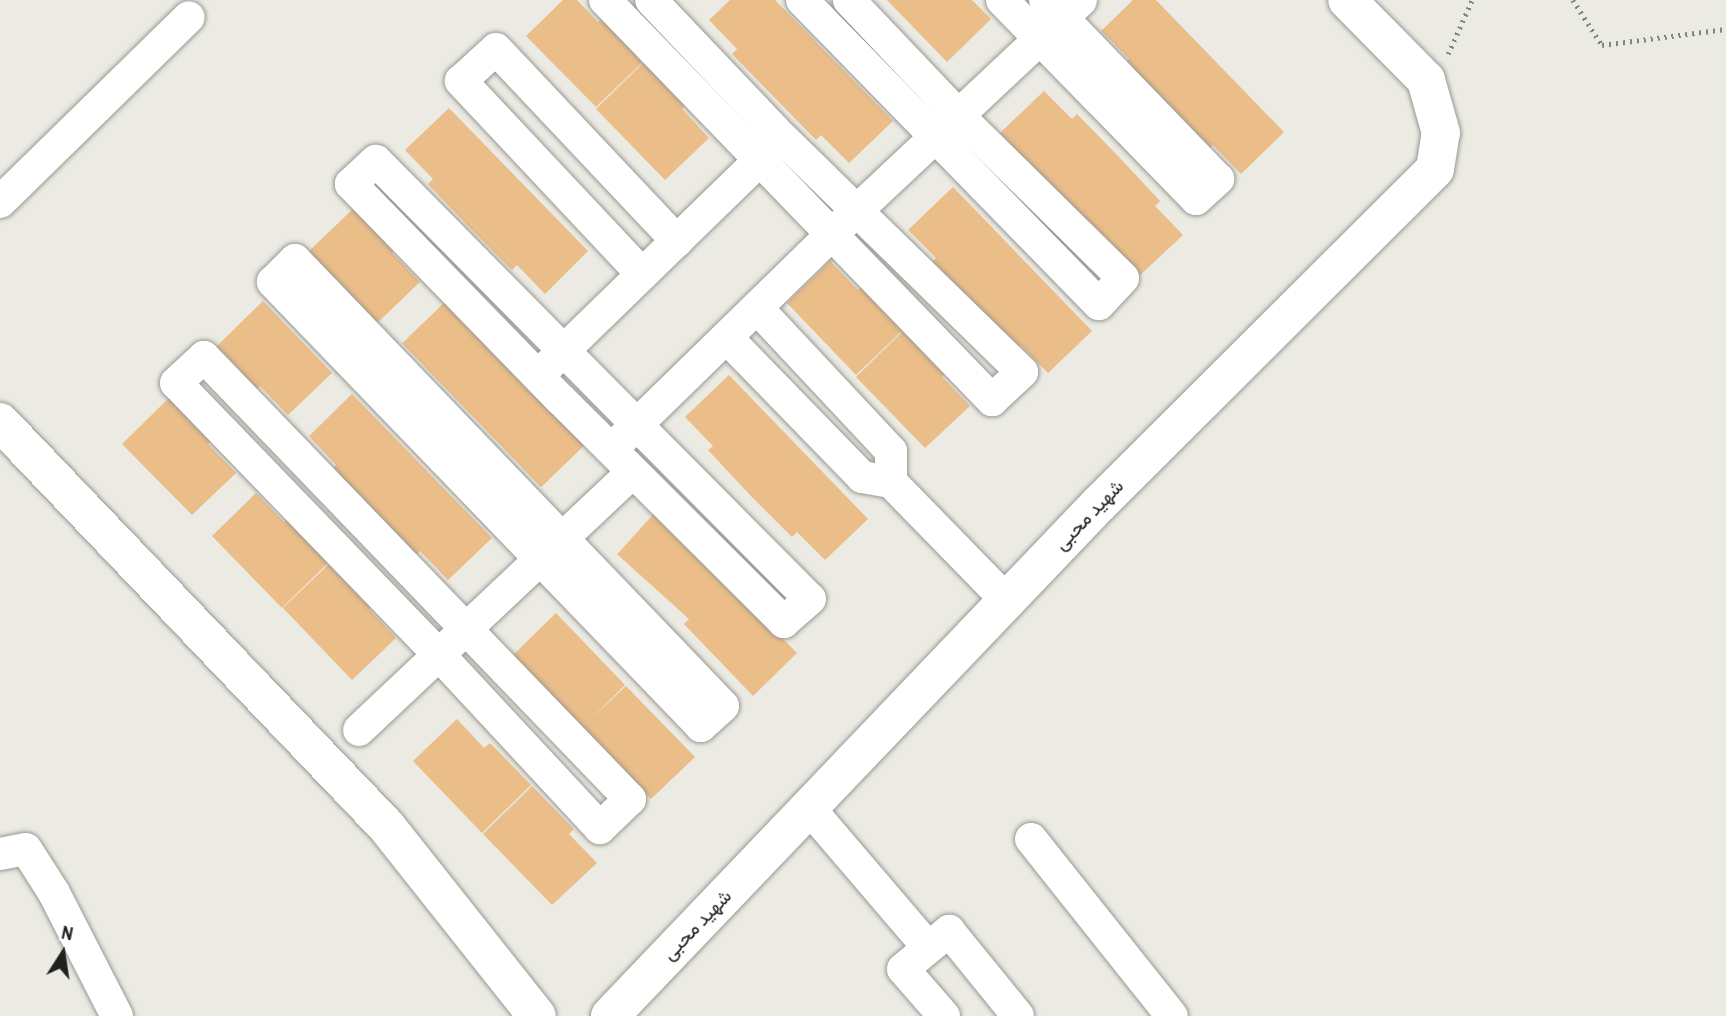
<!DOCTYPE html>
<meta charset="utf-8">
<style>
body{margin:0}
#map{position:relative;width:1726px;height:1016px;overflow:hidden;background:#ebeae3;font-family:"Archivo Narrow",Vazirmatn,sans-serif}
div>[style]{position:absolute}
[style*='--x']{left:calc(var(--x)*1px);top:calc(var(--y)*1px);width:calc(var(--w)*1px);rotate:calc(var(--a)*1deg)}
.building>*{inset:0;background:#ebbd89;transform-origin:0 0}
.path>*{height:4.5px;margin-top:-2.25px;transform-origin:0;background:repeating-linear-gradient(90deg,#858580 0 2px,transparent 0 7px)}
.roads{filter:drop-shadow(0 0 2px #999892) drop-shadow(0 0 2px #999892)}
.minor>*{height:32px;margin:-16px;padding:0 16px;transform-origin:16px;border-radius:16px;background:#fff}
.tertiary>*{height:38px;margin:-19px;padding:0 19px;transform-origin:19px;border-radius:19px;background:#fff}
span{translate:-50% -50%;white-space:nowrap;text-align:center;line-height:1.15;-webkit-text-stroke:6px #fff;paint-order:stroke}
.street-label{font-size:19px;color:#21211f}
.north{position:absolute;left:28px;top:918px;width:70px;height:70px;-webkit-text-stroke:5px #fff;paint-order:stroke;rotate:12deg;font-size:19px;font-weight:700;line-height:28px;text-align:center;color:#21211f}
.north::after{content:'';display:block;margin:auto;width:24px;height:32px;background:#21211f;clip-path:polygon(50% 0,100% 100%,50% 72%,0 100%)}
</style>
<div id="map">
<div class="building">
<i style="clip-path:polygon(563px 0,577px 0,598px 22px,603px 17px,645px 60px,596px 107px,526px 36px)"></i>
<i style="clip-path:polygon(730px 0,775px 0,893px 121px,849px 163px,821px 135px,816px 140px,732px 54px,737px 49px,709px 20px)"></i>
<i style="clip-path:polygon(887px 0,972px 0,991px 19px,947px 62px)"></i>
<i style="clip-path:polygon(1133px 0,1156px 0,1284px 132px,1241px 174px,1213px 145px,1207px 151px,1123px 65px,1129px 59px,1101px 31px)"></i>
<i style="clip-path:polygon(645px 61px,687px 104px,682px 109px,709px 138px,665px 180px,596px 109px)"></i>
<i style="clip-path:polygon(1044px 91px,1072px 119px,1077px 114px,1119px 157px,1160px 201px,1155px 206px,1183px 235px,1138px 277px,1000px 133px)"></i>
<i style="clip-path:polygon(449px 108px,588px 251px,545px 294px,517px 265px,512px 270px,469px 227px,428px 184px,433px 179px,405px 150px)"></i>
<i style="clip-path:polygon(953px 187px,1092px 331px,1048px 373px,1020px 345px,1015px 350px,931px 263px,936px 258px,908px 230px)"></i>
<i style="clip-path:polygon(356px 206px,397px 248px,392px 253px,420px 282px,376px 324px,307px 253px)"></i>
<i style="clip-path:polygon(830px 261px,858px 290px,863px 285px,905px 328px,856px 375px,787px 303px)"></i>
<i style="clip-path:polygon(263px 301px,332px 373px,288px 415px,260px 386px,255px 392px,214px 349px)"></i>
<i style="left:446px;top:301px;width:200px;height:61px;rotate:46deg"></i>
<i style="clip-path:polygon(905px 329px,947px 372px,942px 377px,970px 406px,925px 448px,856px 377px)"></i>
<i style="clip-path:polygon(729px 375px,868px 519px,825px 560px,797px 532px,792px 537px,749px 494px,708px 450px,713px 446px,685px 417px)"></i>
<i style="clip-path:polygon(352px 394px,492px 538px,448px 580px,420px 551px,415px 556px,331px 470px,336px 465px,309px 436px)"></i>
<i style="clip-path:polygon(171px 396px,213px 439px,208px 444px,236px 473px,192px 515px,122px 444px)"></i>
<i style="clip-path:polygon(256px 493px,284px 522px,289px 517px,331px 560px,282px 608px,212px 536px)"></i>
<i style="left:658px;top:509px;width:100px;height:61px;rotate:42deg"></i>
<i style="clip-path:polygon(332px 561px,374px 604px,369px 609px,396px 638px,352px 680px,283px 608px)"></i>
<i style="clip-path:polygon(733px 577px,769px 625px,797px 653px,753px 696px,684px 624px)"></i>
<i style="clip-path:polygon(556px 613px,625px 685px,590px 720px,626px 686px,695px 757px,651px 799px,512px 656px)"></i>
<i style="clip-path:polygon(457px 719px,484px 748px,490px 743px,531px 785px,482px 833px,413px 761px)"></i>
<i style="clip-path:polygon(532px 786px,574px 829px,569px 834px,597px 863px,552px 905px,483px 834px)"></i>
</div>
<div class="path">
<i style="--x:1573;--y:0;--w:54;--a:57.2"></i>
<i style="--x:1602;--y:45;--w:125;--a:-7.4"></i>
<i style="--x:1448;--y:54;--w:59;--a:-66"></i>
</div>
<div class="roads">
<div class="minor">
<i style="--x:605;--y:0;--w:557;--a:45.95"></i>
<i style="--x:992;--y:400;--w:41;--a:-43"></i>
<i style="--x:1022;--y:372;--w:335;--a:-135.7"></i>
<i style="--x:782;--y:138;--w:190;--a:-133.5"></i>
<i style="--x:802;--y:0;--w:425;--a:45.7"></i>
<i style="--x:1099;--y:304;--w:35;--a:-47"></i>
<i style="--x:1123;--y:278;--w:231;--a:-135.4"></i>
<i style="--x:959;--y:116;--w:160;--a:-133.5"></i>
<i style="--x:1002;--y:0;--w:278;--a:45.7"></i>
<i style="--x:1196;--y:199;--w:30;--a:-42"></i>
<i style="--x:1218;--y:179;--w:249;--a:-134"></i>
<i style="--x:376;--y:161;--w:371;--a:45.3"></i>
<i style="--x:637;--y:425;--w:245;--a:45.2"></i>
<i style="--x:810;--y:599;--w:35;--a:139"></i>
<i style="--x:784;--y:622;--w:316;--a:-135.1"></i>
<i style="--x:560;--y:399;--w:300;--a:-134.2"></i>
<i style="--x:351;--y:184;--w:34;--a:-43"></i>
<i style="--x:0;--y:202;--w:264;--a:-44.4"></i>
<i style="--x:295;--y:260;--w:387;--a:46.2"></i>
<i style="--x:563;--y:539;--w:231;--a:46.2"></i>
<i style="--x:723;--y:706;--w:30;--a:138"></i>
<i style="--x:701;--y:726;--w:617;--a:-133.95"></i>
<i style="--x:273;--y:282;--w:31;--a:-45"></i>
<i style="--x:642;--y:274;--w:265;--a:-133.2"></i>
<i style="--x:461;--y:81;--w:47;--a:-42.4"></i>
<i style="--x:496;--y:49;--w:264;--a:46.7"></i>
<i style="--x:757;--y:308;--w:196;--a:46.9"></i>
<i style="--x:891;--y:451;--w:31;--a:90"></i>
<i style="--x:727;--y:338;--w:194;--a:45.8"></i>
<i style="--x:862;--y:477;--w:29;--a:10"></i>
<i style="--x:891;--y:482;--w:166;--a:45.7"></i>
<i style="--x:204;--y:357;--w:614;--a:46.06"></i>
<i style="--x:630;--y:799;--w:42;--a:136"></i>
<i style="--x:600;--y:828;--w:236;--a:-132.9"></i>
<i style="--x:439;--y:655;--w:378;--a:-134"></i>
<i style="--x:176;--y:383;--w:38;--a:-43"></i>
<i style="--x:550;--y:364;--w:313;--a:-44.2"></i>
<i style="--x:622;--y:439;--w:292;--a:-44.3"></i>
<i style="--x:831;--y:235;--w:343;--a:-43.2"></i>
<i style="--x:359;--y:730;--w:376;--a:-43.3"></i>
<i style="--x:809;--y:808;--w:182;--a:49.5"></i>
<i style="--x:1031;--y:839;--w:226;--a:51.5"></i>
<i style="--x:0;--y:854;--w:26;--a:-11"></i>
<i style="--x:26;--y:849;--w:52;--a:57.5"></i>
<i style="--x:54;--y:893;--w:138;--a:62.9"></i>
<i style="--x:944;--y:1016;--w:62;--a:-131.1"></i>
<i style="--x:903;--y:969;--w:60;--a:-39.6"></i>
<i style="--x:949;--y:931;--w:109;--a:50.9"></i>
</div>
<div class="tertiary">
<i style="--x:0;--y:422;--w:560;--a:46.3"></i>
<i style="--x:387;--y:827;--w:241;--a:51.6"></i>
<i style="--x:610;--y:1016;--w:708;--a:-46.32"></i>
<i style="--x:1099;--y:504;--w:474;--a:-44.9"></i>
<i style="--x:1435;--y:169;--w:36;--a:-81"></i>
<i style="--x:1441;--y:133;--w:55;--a:-105.8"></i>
<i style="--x:1426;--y:80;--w:112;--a:-134.6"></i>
</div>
</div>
<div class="street-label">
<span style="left:1089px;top:515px;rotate:-46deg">شهید محبی</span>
<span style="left:697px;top:925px;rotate:-46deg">شهید محبی</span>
</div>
<div class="north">N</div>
</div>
